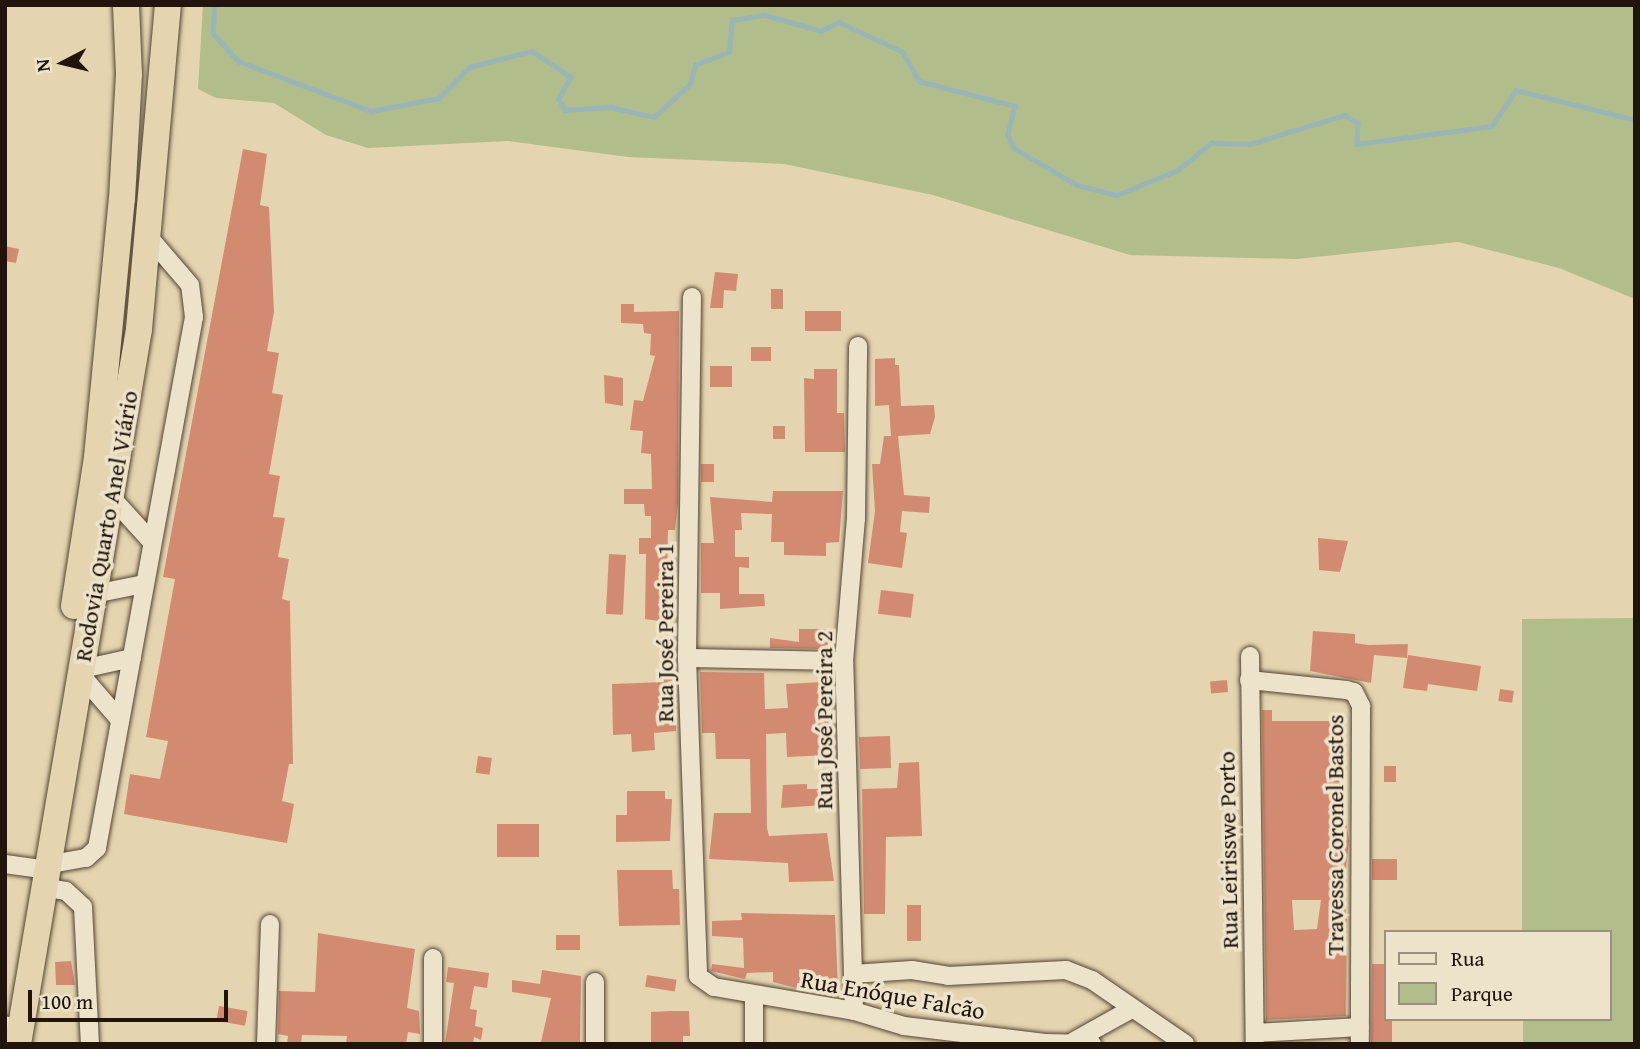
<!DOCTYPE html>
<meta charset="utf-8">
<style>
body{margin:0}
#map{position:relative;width:1640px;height:1049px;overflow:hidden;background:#e4d4af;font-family:"Gentium Book Plus",serif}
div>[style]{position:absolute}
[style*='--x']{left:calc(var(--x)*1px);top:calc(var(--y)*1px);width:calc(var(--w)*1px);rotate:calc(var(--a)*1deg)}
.green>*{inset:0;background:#b2bd8c}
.stream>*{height:4.5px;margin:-2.25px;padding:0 2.25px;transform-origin:2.25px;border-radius:2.25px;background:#9ab5b6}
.building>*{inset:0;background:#d28b71;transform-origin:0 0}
.roads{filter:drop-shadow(0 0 2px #524435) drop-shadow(0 0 2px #524435)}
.minor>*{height:18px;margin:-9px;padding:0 9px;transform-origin:9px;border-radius:9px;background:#ede3cb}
.highway>*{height:26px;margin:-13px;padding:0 13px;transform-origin:13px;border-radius:13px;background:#e4d4af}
span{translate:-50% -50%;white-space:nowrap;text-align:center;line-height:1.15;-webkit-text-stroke:7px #ede3cb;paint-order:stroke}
.street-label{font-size:24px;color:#21140c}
.frame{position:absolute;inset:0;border:7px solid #21140c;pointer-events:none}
.legend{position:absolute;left:1384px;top:930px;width:228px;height:91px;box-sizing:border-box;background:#ede3cb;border:2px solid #9b907f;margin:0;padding:9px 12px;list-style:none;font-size:21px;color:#21140c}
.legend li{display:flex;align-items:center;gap:14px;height:35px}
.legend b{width:35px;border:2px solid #9b907f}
.north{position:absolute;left:28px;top:28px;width:70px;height:70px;-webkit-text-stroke:5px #ede3cb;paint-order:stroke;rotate:263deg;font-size:19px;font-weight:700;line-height:28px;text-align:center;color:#21140c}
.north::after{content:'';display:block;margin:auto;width:24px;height:32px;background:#21140c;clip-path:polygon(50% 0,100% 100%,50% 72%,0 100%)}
.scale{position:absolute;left:28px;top:990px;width:200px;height:32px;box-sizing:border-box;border:4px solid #21140c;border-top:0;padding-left:9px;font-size:21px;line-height:24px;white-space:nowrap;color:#21140c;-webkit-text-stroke:5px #ede3cb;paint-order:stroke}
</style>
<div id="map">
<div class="green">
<i style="clip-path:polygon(203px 5px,1635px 5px,1635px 299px,1559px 268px,1458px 242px,1297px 259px,1130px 255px,933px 195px,784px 164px,628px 157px,508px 141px,368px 148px,326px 135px,274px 103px,216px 98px,198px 89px)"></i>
<i style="clip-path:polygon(1635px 618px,1635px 1044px,1523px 1044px,1523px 1019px,1610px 1019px,1610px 932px,1522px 932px,1522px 619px)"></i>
</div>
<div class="stream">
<i style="--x:215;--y:5;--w:28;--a:94"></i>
<i style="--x:213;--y:33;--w:38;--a:48"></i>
<i style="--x:238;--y:61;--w:142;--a:20.6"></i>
<i style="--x:371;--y:111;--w:69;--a:-10.8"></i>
<i style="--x:439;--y:98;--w:43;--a:-45.9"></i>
<i style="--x:469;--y:67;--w:65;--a:-14.3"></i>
<i style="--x:532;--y:51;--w:47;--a:33.7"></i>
<i style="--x:571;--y:77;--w:25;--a:119"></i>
<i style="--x:559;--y:99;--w:13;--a:61"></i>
<i style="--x:565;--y:110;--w:46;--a:-3.7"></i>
<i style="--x:611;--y:107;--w:44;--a:13.1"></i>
<i style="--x:654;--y:117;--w:49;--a:-42.5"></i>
<i style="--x:690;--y:84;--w:20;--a:-75"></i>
<i style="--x:695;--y:65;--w:36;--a:-21"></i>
<i style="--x:729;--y:52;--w:32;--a:-85"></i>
<i style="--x:732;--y:20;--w:33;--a:-9"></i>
<i style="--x:765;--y:15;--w:58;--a:15.9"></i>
<i style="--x:821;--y:31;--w:20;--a:-27"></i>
<i style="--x:839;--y:22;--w:71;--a:25.1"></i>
<i style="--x:903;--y:52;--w:33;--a:61"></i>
<i style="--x:919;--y:81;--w:99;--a:14.6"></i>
<i style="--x:1015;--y:106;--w:30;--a:104"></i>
<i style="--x:1008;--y:135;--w:14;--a:65"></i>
<i style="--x:1014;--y:148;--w:73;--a:30.4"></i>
<i style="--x:1077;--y:185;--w:41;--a:14"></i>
<i style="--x:1117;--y:195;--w:66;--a:-22.3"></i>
<i style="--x:1178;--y:170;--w:43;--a:-39.3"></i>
<i style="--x:1211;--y:143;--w:39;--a:1"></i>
<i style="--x:1250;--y:144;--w:99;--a:-17"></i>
<i style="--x:1345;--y:115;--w:15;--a:32"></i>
<i style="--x:1358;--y:123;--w:21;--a:93"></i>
<i style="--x:1357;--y:144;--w:136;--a:-7.6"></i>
<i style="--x:1492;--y:126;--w:43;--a:-56.3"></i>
<i style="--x:1516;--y:90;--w:123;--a:14.1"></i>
</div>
<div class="building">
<i style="clip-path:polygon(243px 149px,267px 154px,260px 205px,269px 207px,274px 312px,267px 351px,279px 353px,272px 393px,283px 395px,269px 474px,280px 476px,273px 517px,285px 518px,278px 557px,289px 559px,282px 599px,290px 601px,290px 605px,293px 764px,289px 764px,282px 801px,294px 804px,287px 843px,124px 814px,130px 774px,160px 779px,168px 741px,146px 737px,175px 579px,163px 577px)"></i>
<i style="clip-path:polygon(5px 246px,19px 249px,16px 263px,5px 261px)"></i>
<i style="clip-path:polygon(715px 272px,738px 274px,736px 291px,724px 290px,723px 308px,710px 308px)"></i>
<i style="left:771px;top:289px;width:12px;height:20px"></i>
<i style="clip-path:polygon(621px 304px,634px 304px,634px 312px,679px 311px,678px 503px,675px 530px,668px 530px,666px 622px,645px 619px,646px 554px,639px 554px,639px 538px,651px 538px,651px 516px,645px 516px,644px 504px,624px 504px,624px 489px,652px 489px,651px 454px,641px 453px,643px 431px,630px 430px,634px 400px,643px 401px,655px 356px,650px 355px,651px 334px,644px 333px,643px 324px,621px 323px)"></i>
<i style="left:805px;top:311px;width:36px;height:20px"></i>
<i style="left:751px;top:347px;width:20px;height:14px"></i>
<i style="clip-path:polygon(895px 358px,895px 365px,899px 365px,901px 406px,934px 405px,935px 417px,930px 434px,898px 436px,904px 495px,930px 497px,929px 513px,902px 511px,900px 532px,907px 533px,902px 568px,868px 563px,875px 511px,872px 464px,880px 464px,884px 436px,891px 436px,889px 405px,875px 406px,875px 359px)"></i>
<i style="left:732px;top:366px;width:21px;height:22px;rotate:90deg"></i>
<i style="clip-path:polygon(814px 369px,837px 369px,837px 413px,844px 413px,845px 452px,805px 452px,804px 378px,814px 379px)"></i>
<i style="clip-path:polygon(604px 375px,623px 378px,623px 406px,605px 403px)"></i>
<i style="left:773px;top:426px;width:12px;height:13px"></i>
<i style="left:701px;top:464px;width:13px;height:18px"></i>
<i style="clip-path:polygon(773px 491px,843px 491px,839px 542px,826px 543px,826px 556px,784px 555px,784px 542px,771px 542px,772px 514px,741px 513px,742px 530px,735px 530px,735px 557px,749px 557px,749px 568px,739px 567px,739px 594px,764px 594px,765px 606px,720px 609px,720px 593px,701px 593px,701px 543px,714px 543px,710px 497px,772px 502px)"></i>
<i style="clip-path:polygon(1318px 538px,1348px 541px,1340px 572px,1319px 570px)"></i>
<i style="left:609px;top:554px;width:17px;height:60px;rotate:3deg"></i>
<i style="left:881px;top:590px;width:33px;height:24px;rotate:7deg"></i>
<i style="clip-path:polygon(799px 629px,828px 629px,828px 649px,770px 648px,770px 638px,799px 642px)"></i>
<i style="clip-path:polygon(1313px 631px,1355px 634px,1355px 643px,1368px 645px,1408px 644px,1407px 658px,1374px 655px,1371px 683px,1310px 671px)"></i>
<i style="clip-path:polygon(1408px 655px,1481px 666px,1477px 691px,1428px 684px,1427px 691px,1403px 688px)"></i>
<i style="clip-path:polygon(663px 670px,674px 670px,676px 731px,654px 733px,655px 750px,632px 752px,631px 734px,613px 735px,612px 684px,664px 682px)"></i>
<i style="clip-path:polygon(700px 672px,764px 673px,765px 709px,788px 708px,786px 684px,823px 682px,824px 707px,830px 706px,830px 755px,787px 757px,786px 733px,766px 734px,767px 828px,769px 836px,827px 833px,834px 881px,789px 882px,788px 863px,709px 859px,714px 813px,751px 813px,750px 759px,716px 759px,715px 733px,702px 733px)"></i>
<i style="left:1227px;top:680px;width:12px;height:17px;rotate:85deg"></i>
<i style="left:1500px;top:689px;width:14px;height:12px;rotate:8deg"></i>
<i style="clip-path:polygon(evenodd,1262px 710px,1272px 710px,1272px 721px,1344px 721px,1344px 770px,1338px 770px,1349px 840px,1346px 869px,1340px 870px,1340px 900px,1344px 900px,1347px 919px,1346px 1016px,1266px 1020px,1262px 710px,1292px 900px,1321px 900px,1317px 929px,1294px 930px,1292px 900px)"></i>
<i style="left:890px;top:736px;width:32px;height:31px;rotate:88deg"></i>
<i style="left:478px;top:756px;width:14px;height:17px;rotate:8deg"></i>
<i style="clip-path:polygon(919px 762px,922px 836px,886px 837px,885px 914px,864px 914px,862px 789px,897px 788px,899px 763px)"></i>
<i style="left:1384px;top:766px;width:12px;height:16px"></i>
<i style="clip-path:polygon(807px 784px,807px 789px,822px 789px,823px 805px,781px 808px,783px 785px)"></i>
<i style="clip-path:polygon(627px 791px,665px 791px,665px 799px,672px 799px,670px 841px,616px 842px,616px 815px,627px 815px)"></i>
<i style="left:497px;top:824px;width:42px;height:33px"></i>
<i style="left:1372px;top:859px;width:25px;height:21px"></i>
<i style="clip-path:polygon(617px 870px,672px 870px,673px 889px,679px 889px,680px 925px,619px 926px)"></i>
<i style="left:907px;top:905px;width:14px;height:36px"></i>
<i style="clip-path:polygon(741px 913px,835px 915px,838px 990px,812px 992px,773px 982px,773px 972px,747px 973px,745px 979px,711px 971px,712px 964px,744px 968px,743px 938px,712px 936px,712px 921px,742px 920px)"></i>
<i style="clip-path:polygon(318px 933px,415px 949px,407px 1008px,419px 1011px,420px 1034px,408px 1032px,406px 1044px,346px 1044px,347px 1036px,302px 1035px,301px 1044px,287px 1044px,288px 1036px,278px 1034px,279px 991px,315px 992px)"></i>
<i style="left:556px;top:935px;width:24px;height:15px"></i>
<i style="clip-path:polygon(71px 961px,75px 985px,56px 985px,55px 962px)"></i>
<i style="clip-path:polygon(1372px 964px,1386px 964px,1386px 1019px,1392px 1019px,1392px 1044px,1371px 1044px)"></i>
<i style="clip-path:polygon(448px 967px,489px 973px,487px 988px,474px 986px,470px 1009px,477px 1010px,475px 1026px,483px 1028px,481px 1040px,474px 1037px,473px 1044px,445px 1044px,454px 983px,446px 982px)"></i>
<i style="clip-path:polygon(542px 970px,581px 976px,580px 1044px,541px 1042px,551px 998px,512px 992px,512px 980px,540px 984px)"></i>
<i style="left:647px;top:975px;width:30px;height:12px;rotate:9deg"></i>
<i style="left:219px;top:1006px;width:29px;height:15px;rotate:10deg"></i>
<i style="clip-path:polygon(671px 1011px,689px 1011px,690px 1036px,683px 1036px,683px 1042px,651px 1042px,651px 1012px)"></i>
</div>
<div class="roads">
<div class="minor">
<i style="--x:692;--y:297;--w:361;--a:90.8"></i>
<i style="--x:687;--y:658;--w:318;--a:88"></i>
<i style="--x:698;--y:976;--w:19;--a:35"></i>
<i style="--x:714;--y:987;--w:142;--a:9.7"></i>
<i style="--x:854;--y:1011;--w:52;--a:16.7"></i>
<i style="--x:904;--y:1026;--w:142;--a:6.9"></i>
<i style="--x:1045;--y:1043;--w:47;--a:1.2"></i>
<i style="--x:111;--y:497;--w:59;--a:47.7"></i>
<i style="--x:94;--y:594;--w:51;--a:-11.3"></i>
<i style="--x:1250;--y:656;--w:388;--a:89.3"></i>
<i style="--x:687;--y:658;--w:157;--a:1.1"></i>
<i style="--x:82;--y:669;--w:51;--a:-12.4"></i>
<i style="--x:81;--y:675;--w:60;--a:49.1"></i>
<i style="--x:1249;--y:680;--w:98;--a:5.9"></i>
<i style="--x:1346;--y:690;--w:8;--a:14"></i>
<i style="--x:1354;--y:692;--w:16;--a:63"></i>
<i style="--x:1361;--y:706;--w:338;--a:90.2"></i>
<i style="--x:5;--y:864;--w:29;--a:8"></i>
<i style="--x:51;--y:864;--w:36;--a:-10"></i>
<i style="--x:86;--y:858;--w:15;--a:-42"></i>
<i style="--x:97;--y:848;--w:540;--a:-79.65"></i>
<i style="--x:194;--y:317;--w:32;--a:-97"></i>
<i style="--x:190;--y:285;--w:66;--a:-130.7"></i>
<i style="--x:47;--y:888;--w:19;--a:9"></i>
<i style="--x:66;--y:891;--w:23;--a:43"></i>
<i style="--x:83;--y:907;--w:137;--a:87.1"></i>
<i style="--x:853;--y:974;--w:59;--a:-3.9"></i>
<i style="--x:912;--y:970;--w:36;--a:9"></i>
<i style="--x:948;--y:976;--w:118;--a:-2.9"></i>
<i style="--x:1066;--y:970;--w:28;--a:21"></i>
<i style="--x:1092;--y:980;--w:113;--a:34.5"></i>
<i style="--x:595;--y:982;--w:62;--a:90"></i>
<i style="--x:754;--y:995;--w:49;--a:90"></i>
<i style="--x:854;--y:1011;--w:350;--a:-91.6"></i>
<i style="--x:844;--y:661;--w:143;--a:-85.2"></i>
<i style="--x:856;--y:519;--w:173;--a:-89.3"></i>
<i style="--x:5;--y:1026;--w:1;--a:-45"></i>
<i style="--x:1255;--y:1033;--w:105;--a:-3.3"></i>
<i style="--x:1074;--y:1041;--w:64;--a:-29"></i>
<i style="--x:266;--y:1044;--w:120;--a:-88.1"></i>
<i style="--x:433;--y:1044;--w:86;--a:-90"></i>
</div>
<div class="highway">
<i style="--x:74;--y:606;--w:151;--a:-81.2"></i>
<i style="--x:97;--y:457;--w:259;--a:-84.5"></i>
<i style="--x:122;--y:199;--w:125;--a:-86.8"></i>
<i style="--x:129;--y:74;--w:69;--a:-92.5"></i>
<i style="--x:18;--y:1044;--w:725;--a:-80.39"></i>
<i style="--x:139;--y:329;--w:325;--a:-84.9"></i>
</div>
</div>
<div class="street-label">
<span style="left:106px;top:526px;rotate:-80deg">Rodovia Quarto Anel Viário</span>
<span style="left:665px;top:633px;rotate:-90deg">Rua José Pereira 1</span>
<span style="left:824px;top:720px;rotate:-90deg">Rua José Pereira 2</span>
<span style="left:1335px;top:835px;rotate:-90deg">Travessa Coronel Bastos</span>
<span style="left:1228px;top:850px;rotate:-91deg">Rua Leirisswe Porto</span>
<span style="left:893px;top:995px;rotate:10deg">Rua Enóque Falcão</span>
</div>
<div class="frame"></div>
<ul class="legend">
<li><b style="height:9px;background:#ede3cb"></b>Rua</li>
<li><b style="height:19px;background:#b2bd8c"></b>Parque</li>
</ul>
<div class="north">N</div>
<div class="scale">100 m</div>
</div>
